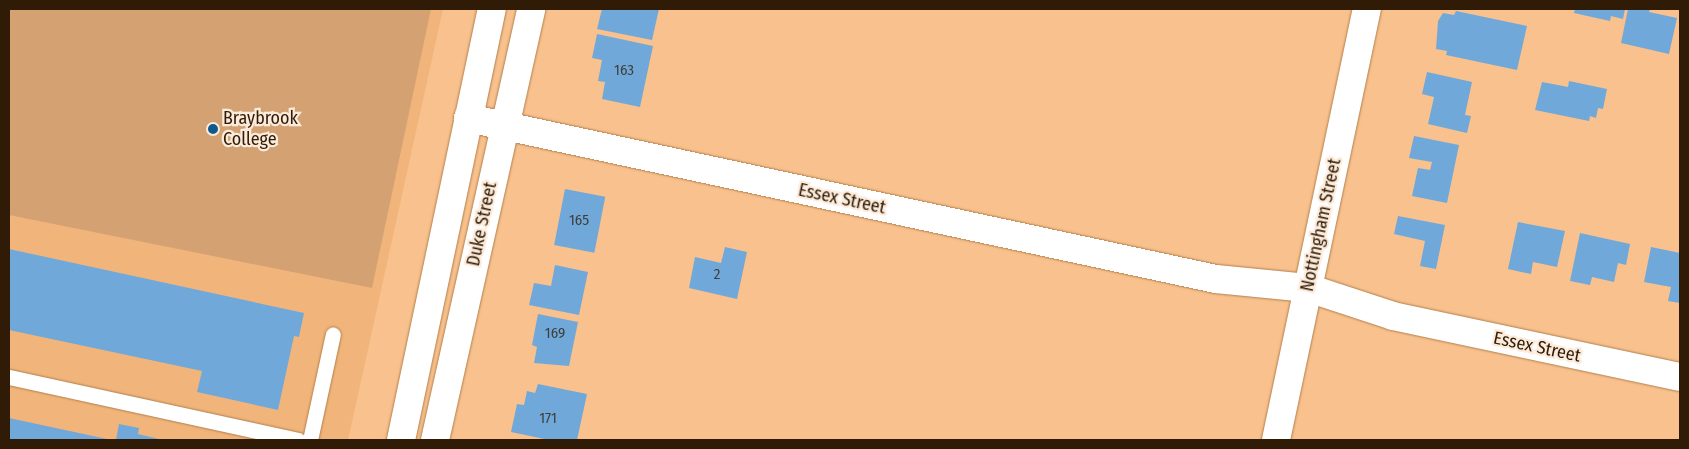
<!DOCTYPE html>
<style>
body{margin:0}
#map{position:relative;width:1689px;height:449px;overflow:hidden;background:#f8c18d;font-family:"Fira Sans Condensed",sans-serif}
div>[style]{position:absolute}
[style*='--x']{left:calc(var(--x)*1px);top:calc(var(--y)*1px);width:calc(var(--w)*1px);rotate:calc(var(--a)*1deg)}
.built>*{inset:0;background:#f1b57b}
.green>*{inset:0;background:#d4a272}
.building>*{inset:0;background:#70a9d9;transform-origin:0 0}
.roads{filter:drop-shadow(0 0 1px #b3804d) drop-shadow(0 0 1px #b3804d)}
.service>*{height:15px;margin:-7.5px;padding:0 7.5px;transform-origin:7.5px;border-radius:7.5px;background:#fff}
.minor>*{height:28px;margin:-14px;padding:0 14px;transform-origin:14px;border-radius:14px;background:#fff}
.tertiary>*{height:28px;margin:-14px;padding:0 14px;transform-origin:14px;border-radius:14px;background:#fff}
.dots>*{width:14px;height:14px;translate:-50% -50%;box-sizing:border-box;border:2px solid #fcebdb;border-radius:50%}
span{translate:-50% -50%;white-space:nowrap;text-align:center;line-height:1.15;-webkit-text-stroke:4.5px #fcebdb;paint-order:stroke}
.number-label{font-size:15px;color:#3f3e3b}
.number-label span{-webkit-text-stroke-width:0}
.poi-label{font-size:18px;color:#2f1b06}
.left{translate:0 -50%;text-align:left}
.street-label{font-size:18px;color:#2f1b06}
.frame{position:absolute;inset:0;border:10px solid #2f1b06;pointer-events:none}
</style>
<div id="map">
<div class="built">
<i style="clip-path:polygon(9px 9px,443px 9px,348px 440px,9px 440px)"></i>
</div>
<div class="green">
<i style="clip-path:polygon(9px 9px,431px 9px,372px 288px,9px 215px)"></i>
</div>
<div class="building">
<i style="clip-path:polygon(602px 9px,659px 9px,652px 40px,597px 29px)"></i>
<i style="clip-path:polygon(1575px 9px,1625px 9px,1623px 19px,1611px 16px,1610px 21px,1574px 13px)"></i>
<i style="clip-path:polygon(1628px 9px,1650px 9px,1649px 12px,1677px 18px,1669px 54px,1621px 43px)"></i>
<i style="clip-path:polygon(1456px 11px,1527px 26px,1517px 70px,1446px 55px,1447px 51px,1436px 49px,1438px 21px,1443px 13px,1454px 15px)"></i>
<i style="clip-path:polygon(597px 34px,653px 46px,640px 107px,602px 99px,605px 82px,598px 81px,602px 60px,592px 58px)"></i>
<i style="clip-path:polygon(1427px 72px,1472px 82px,1465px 115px,1471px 116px,1467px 133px,1428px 124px,1434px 97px,1422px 94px)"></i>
<i style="clip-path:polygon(1569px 81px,1607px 89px,1603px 109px,1598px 108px,1596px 118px,1590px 116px,1589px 121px,1535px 110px,1542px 82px,1568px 87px)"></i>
<i style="clip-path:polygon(1414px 136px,1459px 145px,1447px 203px,1412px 196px,1418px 168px,1430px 170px,1432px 162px,1409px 158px)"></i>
<i style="left:565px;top:189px;width:41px;height:57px;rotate:11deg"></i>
<i style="clip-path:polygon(1398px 216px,1445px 225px,1436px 269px,1420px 266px,1425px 241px,1394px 234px)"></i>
<i style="clip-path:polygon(1518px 222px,1565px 231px,1557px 267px,1533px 262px,1531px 274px,1508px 269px)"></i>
<i style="clip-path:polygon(1580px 233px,1630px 244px,1626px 265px,1618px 263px,1614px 282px,1592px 277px,1590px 285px,1570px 281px)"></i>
<i style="clip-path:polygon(725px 247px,747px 252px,737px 299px,689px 288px,695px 257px,721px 263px)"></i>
<i style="clip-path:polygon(1651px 247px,1680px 253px,1680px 303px,1668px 301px,1671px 287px,1644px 282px)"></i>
<i style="clip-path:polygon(9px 249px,304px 313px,299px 337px,294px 336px,278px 410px,197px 392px,202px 371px,9px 330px)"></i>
<i style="clip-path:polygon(555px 265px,588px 272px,579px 315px,529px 305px,534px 283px,551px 286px)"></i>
<i style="clip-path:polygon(538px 314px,578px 322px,569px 366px,534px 363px,537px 347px,532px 345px)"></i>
<i style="clip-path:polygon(538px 384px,587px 394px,577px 440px,549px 440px,511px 432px,517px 404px,524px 405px,527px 391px,535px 393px)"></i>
<i style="clip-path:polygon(9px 418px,107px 439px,107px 440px,9px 440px)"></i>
<i style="clip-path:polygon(119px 424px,139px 428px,138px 434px,163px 440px,116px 440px)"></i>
</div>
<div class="roads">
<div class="service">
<i style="--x:9;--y:377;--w:296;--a:12.3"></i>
<i style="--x:310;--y:440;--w:108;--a:-77.8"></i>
</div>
<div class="minor">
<i style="--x:468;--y:118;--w:765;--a:12.15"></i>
<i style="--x:1216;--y:279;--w:92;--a:5.6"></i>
<i style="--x:1308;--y:288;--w:89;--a:18.2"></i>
<i style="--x:1393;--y:316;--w:293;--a:12"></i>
<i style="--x:1276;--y:440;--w:441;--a:-78.1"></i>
</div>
<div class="tertiary">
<i style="--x:401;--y:440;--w:441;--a:-78.1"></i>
<i style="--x:435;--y:440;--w:442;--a:-77.4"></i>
</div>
</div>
<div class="dots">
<i style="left:213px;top:129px;background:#0d5b8e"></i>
</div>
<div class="number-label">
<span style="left:624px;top:71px">163</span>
<span style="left:579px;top:221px">165</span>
<span style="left:717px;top:275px">2</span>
<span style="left:555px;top:334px">169</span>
<span style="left:548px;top:419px">171</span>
</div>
<div class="poi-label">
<span class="left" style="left:223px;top:129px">Braybrook<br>College</span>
</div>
<div class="street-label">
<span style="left:842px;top:199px;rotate:12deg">Essex Street</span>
<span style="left:482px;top:224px;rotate:-78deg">Duke Street</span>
<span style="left:1321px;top:225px;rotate:-78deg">Nottingham Street</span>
<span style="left:1537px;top:347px;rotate:12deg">Essex Street</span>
</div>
<div class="frame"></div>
</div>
